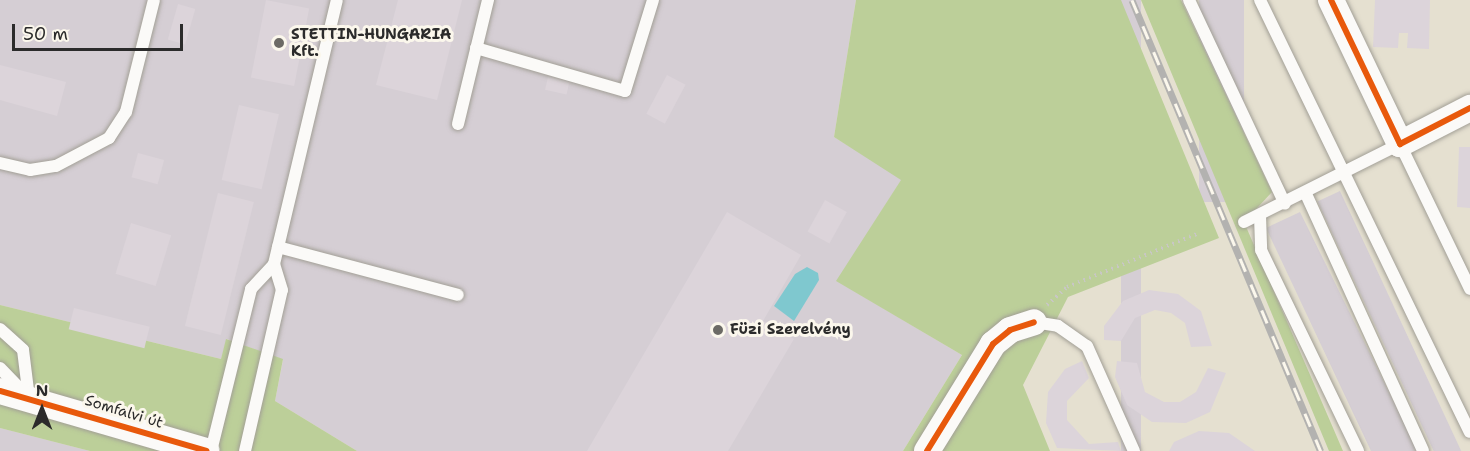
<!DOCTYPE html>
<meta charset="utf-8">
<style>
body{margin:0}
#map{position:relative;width:1470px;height:451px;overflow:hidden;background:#e5e0d0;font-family:"Shantell Sans",sans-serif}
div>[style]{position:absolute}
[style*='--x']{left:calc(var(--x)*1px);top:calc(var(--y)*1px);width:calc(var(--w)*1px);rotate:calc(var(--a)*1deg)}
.industrial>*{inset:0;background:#d5ced4;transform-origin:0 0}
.green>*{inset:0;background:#bccf99}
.water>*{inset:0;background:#7fc8cf}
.building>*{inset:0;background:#dcd4da;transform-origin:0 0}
.path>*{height:4px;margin-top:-2px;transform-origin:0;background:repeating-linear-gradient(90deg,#c8c7c4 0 1.5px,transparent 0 6px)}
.roads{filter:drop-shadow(0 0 2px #a29f96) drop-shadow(0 0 2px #a29f96)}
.service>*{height:12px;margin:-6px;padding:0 6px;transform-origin:6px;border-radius:6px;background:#fbfaf8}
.minor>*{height:26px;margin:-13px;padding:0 13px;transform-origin:13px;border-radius:13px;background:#fbfaf8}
.rail>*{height:7px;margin-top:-3.5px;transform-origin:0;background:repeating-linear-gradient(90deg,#fbf7ec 0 14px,#b3b2b0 0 28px);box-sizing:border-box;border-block:2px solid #b3b2b0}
.cycleway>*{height:6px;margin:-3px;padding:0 3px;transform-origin:3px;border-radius:3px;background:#e8590c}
.dots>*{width:16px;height:16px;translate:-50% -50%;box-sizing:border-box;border:3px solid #fbf7ec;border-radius:50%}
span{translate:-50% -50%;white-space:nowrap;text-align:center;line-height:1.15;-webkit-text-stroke:6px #fbf7ec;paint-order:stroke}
.poi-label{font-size:15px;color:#2b2b2b;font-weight:700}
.left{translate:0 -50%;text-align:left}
.street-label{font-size:15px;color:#2b2b2b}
.north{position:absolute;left:12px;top:379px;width:60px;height:60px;-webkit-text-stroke:4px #fbf7ec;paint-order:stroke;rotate:0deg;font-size:16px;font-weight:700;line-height:24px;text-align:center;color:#2b2b2b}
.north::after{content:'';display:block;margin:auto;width:21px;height:27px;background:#2b2b2b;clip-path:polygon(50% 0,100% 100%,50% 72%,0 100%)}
.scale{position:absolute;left:12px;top:24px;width:171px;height:27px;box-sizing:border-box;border:3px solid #2b2b2b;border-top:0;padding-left:8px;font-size:18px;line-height:21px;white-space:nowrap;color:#2b2b2b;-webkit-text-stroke:4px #fbf7ec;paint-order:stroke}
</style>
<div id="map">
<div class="industrial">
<i style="clip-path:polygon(0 0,856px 0,834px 137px,902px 179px,837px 281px,962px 355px,903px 451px,357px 451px,275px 401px,283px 360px,227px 339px,221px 359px,0 305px)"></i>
<i style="left:1121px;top:0;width:20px;height:489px"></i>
<i style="left:1199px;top:0;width:45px;height:202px"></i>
<i style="left:1340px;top:191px;width:288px;height:25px;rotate:65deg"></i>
<i style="clip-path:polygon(1300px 212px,1418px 451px,1371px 451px,1266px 228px)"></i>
<i style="clip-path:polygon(0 428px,90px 451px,0 451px)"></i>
</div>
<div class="green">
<i style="clip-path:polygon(856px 0,1121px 0,1219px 238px,1068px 297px,1023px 385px,1050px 451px,903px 451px,962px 355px,836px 281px,901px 180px,834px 137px)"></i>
<i style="clip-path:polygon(1141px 0,1181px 0,1272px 192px,1244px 222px,1343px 451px,1329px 451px)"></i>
<i style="clip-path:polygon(0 305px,221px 359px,226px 339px,283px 359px,275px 401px,357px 451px,90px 451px,0 428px)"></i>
</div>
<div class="water">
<i style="clip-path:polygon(807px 267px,818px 273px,819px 280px,794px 321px,774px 306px,795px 274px)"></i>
</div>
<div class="building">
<i style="left:266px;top:0;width:44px;height:79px;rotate:11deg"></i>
<i style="clip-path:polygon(398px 0,462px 0,437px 100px,376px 85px)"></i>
<i style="clip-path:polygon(1375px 0,1430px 0,1429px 49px,1407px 48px,1408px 33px,1399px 33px,1398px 48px,1373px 47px)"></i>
<i style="left:178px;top:4px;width:18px;height:37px;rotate:16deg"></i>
<i style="clip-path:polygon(0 65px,66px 82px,57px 116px,0 100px)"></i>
<i style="left:667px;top:75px;width:21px;height:44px;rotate:28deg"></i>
<i style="left:548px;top:77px;width:22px;height:13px;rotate:13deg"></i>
<i style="left:239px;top:105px;width:41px;height:77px;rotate:13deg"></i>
<i style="clip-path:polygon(1459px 147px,1470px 147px,1470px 208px,1457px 207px)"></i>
<i style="left:138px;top:153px;width:27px;height:25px;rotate:15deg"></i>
<i style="left:218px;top:193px;width:37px;height:137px;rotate:14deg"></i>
<i style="left:825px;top:200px;width:25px;height:36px;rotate:29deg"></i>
<i style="clip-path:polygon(727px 212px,801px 255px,763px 321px,794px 339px,728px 451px,587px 451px)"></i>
<i style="left:131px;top:223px;width:42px;height:53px;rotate:17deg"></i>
<i style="clip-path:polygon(1149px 290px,1178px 294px,1201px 311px,1212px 346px,1191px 347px,1185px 323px,1171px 313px,1155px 310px,1135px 318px,1121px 341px,1104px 340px,1104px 326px,1123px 301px)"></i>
<i style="left:74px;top:308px;width:78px;height:22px;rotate:14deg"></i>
<i style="clip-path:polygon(1082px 361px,1089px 378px,1067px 401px,1067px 420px,1089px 444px,1118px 442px,1121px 451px,1057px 448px,1046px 423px,1048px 392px,1065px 369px)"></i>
<i style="clip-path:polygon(1117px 361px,1137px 363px,1145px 392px,1164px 402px,1180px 402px,1196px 392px,1208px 368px,1226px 373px,1210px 412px,1186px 423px,1152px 422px,1127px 405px,1115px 377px)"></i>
<i style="clip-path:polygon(1199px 431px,1229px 433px,1255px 451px,1169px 451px,1174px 442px)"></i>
</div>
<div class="path">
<i style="--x:1047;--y:305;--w:27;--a:-42"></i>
<i style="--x:1067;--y:287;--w:143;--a:-22.2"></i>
</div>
<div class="roads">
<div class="service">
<i style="--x:1189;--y:0;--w:225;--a:64.8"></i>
<i style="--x:1260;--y:0;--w:480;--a:64.1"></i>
<i style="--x:476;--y:48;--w:155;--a:16.1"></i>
<i style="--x:625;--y:91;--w:95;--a:-72.9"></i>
<i style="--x:458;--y:124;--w:128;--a:-76.4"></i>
<i style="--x:0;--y:163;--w:31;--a:13"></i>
<i style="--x:30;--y:170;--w:26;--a:-9"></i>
<i style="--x:56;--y:166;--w:60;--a:-27.8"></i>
<i style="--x:109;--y:138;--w:31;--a:-57"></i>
<i style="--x:126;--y:112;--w:115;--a:-76"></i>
<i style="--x:1306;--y:194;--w:282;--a:65.5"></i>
<i style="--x:1260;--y:216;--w:34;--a:88"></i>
<i style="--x:1261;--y:250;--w:223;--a:64.2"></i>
<i style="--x:1244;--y:222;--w:174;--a:-26.6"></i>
<i style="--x:1400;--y:144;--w:161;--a:64.2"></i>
<i style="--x:278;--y:247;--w:186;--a:14.9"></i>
<i style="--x:1034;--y:322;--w:24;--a:9"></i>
<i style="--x:1058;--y:326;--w:35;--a:35"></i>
<i style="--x:1087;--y:346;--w:115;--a:65.9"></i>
<i style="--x:0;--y:329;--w:31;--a:42"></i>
<i style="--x:23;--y:350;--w:48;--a:82.9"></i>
<i style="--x:0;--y:368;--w:35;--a:46"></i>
<i style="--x:211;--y:451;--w:167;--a:-76.1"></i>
<i style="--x:251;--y:289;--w:34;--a:-47"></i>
<i style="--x:274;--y:264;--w:271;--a:-76.6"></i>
<i style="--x:245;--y:451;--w:165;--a:-77.1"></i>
<i style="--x:282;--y:290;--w:27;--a:-107"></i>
</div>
<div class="minor">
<i style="--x:1331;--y:0;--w:160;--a:64.4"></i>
<i style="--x:1400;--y:144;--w:79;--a:-27.2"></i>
<i style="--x:0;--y:391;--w:215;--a:16.2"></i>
<i style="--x:927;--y:451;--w:126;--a:-58.3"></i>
<i style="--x:993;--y:344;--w:22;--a:-39"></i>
<i style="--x:1010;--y:330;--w:25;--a:-18"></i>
</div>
</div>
<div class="rail">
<i style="--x:1132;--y:0;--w:489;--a:67.3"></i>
</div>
<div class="cycleway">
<i style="--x:1331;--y:0;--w:160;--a:64.4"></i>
<i style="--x:1400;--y:144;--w:79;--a:-27.2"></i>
<i style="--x:0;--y:391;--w:215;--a:16.2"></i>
<i style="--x:927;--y:451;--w:126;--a:-58.3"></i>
<i style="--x:993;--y:344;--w:22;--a:-39"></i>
<i style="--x:1010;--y:330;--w:25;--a:-18"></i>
</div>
<div class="dots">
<i style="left:279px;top:43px;background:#6c6a65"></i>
<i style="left:718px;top:330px;background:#6c6a65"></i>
</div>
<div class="poi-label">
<span class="left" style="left:291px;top:43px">STETTIN-HUNGARIA<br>Kft.</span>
<span class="left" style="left:730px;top:330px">Füzi Szerelvény</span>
</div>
<div class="street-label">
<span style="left:124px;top:412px;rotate:17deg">Somfalvi út</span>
</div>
<div class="north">N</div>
<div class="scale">50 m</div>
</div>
